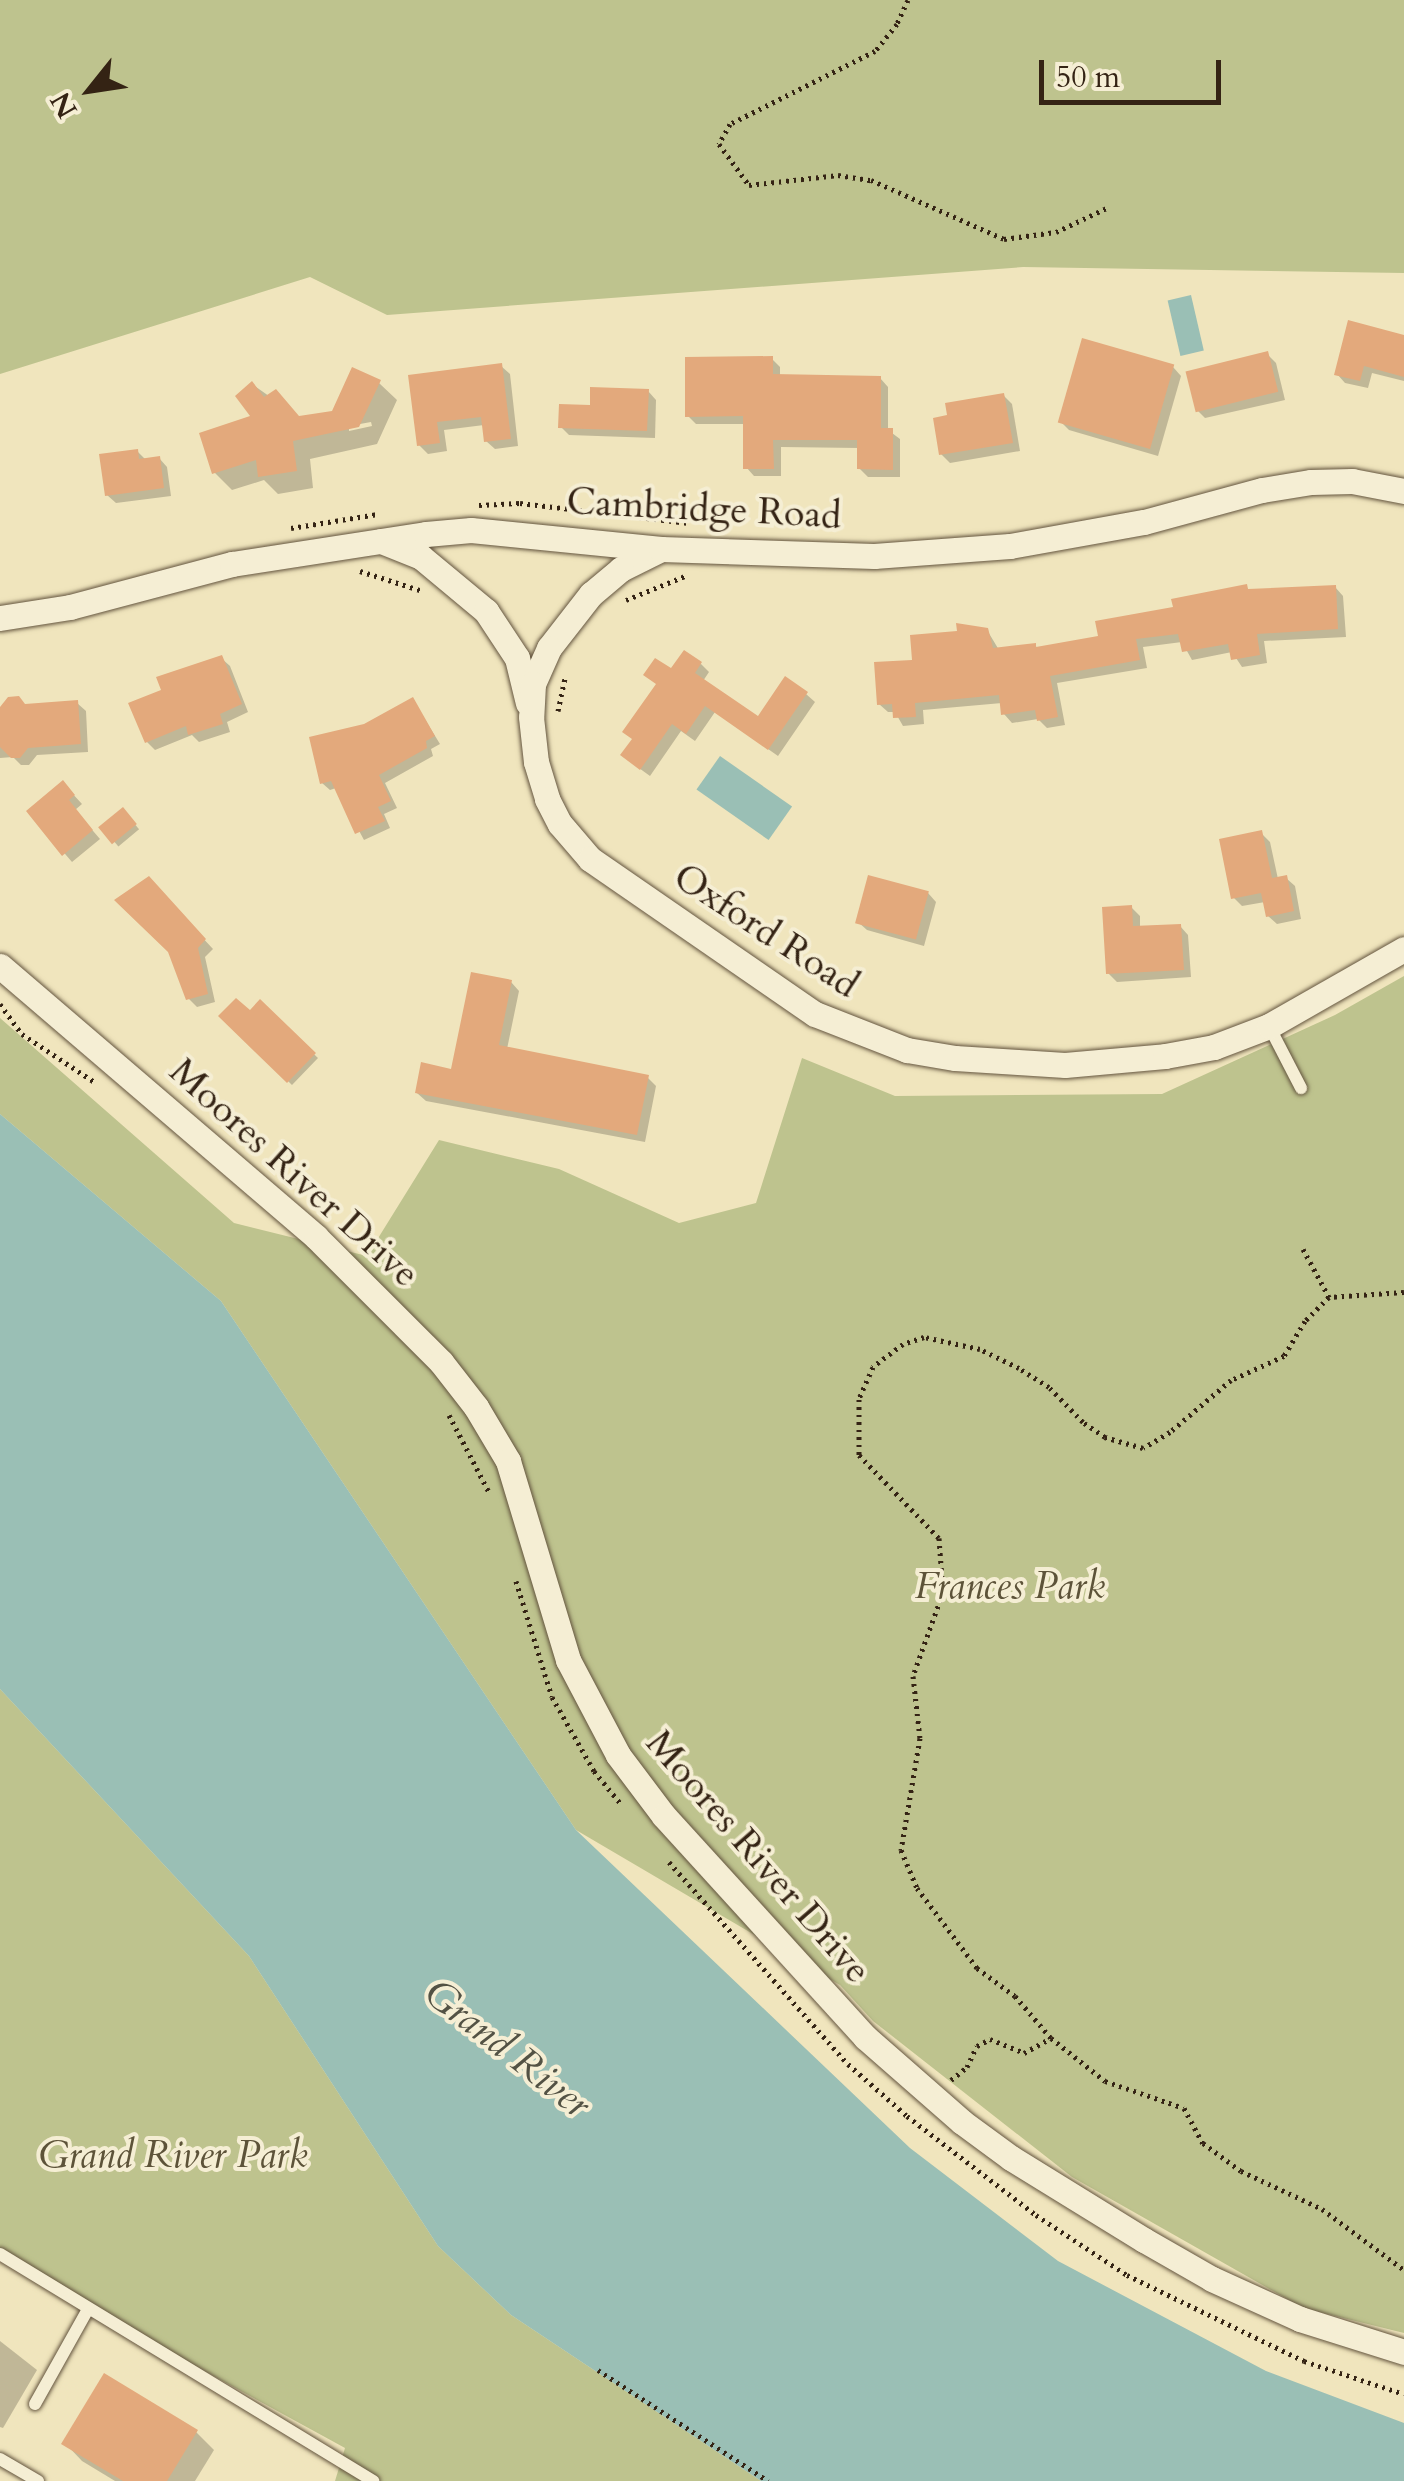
<!DOCTYPE html>
<style>
body{margin:0}
#map{position:relative;width:1404px;height:2481px;overflow:hidden;background:#f0e5bd;font-family:Cardo,serif}
div>[style]{position:absolute}
[style*='--x']{left:calc(var(--x)*1px);top:calc(var(--y)*1px);width:calc(var(--w)*1px);rotate:calc(var(--a)*1deg)}
.green>*{inset:0;background:#bec38e}
.water>*{inset:0;background:#9abfb5;transform-origin:0 0}
.shadow>*{inset:0;background:#0003;transform-origin:0 0}
.building>*{inset:0;background:#e3a97c;transform-origin:0 0}
.path>*{height:5px;margin-top:-2.5px;transform-origin:0;background:repeating-linear-gradient(90deg,#342314 0 2.5px,transparent 0 7.5px)}
.roads{filter:drop-shadow(0 0 2px #63543e) drop-shadow(0 0 2px #63543e)}
.lane>*{height:12px;margin:-6px;padding:0 6px;transform-origin:6px;border-radius:6px;background:#f5eed4}
.street>*{height:25px;margin:-12.5px;padding:0 12.5px;transform-origin:12.5px;border-radius:12.5px;background:#f5eed4}
span{translate:-50% -50%;white-space:nowrap;text-align:center;line-height:1.15;-webkit-text-stroke:8px #f5eed4;paint-order:stroke}
.street-label{font-size:38px;color:#342314}
.park-label{font-size:38px;color:#5d5339;font-style:italic}
.water-label{font-size:40px;color:#535244;font-style:italic}
.north{position:absolute;left:40px;top:40px;width:100px;height:100px;-webkit-text-stroke:8px #f5eed4;paint-order:stroke;rotate:240deg;font-size:28px;font-weight:700;line-height:40px;text-align:center;color:#342314}
.north::after{content:'';display:block;margin:auto;width:35px;height:45px;background:#342314;clip-path:polygon(50% 0,100% 100%,50% 72%,0 100%)}
.scale{position:absolute;left:1039px;top:60px;width:182px;height:45px;box-sizing:border-box;border:5px solid #342314;border-top:0;padding-left:12px;font-size:30px;line-height:35px;white-space:nowrap;color:#342314;-webkit-text-stroke:8px #f5eed4;paint-order:stroke}
</style>
<div id="map">
<div class="green">
<i style="clip-path:polygon(0 0,1404px 0,1404px 273px,1023px 267px,387px 315px,310px 277px,0 374px)"></i>
<i style="clip-path:polygon(1404px 976px,1404px 2333px,1303px 2308px,1072px 2177px,873px 2021px,840px 1985px,576px 1830px,221px 1301px,0 1114px,0 1018px,234px 1223px,367px 1256px,439px 1140px,559px 1169px,679px 1223px,756px 1203px,802px 1058px,895px 1096px,1162px 1094px,1335px 1015px)"></i>
<i style="clip-path:polygon(0 1689px,249px 1956px,438px 2246px,511px 2315px,761px 2481px,335px 2481px,345px 2448px,0 2259px)"></i>
</div>
<div class="water">
<i style="left:1191px;top:295px;width:57px;height:24px;rotate:77deg"></i>
<i style="left:720px;top:756px;width:88px;height:41px;rotate:35deg"></i>
<i style="clip-path:polygon(0 1114px,221px 1301px,576px 1830px,910px 2148px,1058px 2261px,1266px 2371px,1404px 2423px,1404px 2481px,761px 2481px,511px 2315px,438px 2246px,249px 1956px,0 1689px)"></i>
</div>
<div class="shadow">
<i style="clip-path:polygon(1404px 337px,1404px 381px,1372px 373px,1368px 388px,1345px 383px,1337px 374px)"></i>
<i style="clip-path:polygon(1267px 354px,1276px 363px,1285px 400px,1205px 418px,1197px 410px)"></i>
<i style="clip-path:polygon(772px 359px,780px 367px,780px 377px,880px 378px,888px 387px,888px 430px,900px 439px,900px 477px,868px 477px,859px 468px,859px 448px,781px 447px,781px 476px,754px 476px,746px 467px,745px 424px,696px 424px,688px 416px)"></i>
<i style="clip-path:polygon(501px 366px,510px 374px,518px 446px,495px 449px,486px 441px,484px 425px,444px 430px,447px 451px,428px 454px,419px 445px,411px 377px)"></i>
<i style="clip-path:polygon(1173px 367px,1181px 376px,1158px 456px,1069px 430px,1060px 421px)"></i>
<i style="clip-path:polygon(evenodd,379px 383px,397px 400px,377px 444px,310px 459px,313px 488px,278px 494px,264px 480px,232px 490px,214px 472px,254px 418px,252px 384px,300px 418px,333px 413px,379px 383px,371px 422px,372px 426px,349px 431px,349px 426px,371px 422px)"></i>
<i style="clip-path:polygon(648px 391px,656px 400px,655px 438px,569px 435px,561px 427px,592px 408px)"></i>
<i style="clip-path:polygon(1004px 396px,1012px 404px,1020px 451px,950px 463px,941px 454px,950px 418px)"></i>
<i style="clip-path:polygon(137px 451px,146px 460px,159px 458px,167px 467px,171px 496px,116px 503px,107px 495px)"></i>
<i style="clip-path:polygon(1246px 587px,1251px 592px,1335px 587px,1343px 596px,1346px 637px,1264px 641px,1267px 663px,1242px 667px,1232px 652px,1192px 660px,1182px 642px,1143px 647px,1147px 668px,1057px 683px,1065px 725px,1047px 728px,1038px 719px,1012px 723px,1004px 714px,1002px 703px,923px 710px,924px 724px,903px 726px,895px 712px,888px 712px,879px 704px,914px 662px,987px 630px,999px 650px,1035px 645px,1038px 649px,1101px 638px)"></i>
<i style="clip-path:polygon(221px 658px,230px 666px,248px 712px,227px 722px,230px 732px,199px 742px,192px 735px,155px 750px,147px 742px,164px 691px)"></i>
<i style="clip-path:polygon(701px 664px,709px 672px,703px 681px,758px 720px,806px 694px,815px 702px,778px 756px,715px 712px,695px 741px,681px 731px,650px 776px,632px 763px,671px 672px)"></i>
<i style="clip-path:polygon(413px 700px,440px 744px,431px 749px,433px 756px,385px 783px,397px 808px,384px 814px,390px 828px,364px 840px,336px 788px,330px 790px,322px 783px,365px 726px)"></i>
<i style="clip-path:polygon(77px 703px,86px 711px,88px 752px,37px 755px,29px 765px,21px 765px,13px 757px,0 758px,0 708px)"></i>
<i style="clip-path:polygon(71px 792px,82px 804px,75px 810px,100px 839px,72px 862px,29px 812px)"></i>
<i style="left:123px;top:810px;width:25px;height:27px;rotate:50deg"></i>
<i style="clip-path:polygon(1261px 833px,1270px 842px,1278px 879px,1286px 878px,1295px 886px,1301px 919px,1277px 924px,1268px 916px,1265px 902px,1242px 906px,1234px 898px)"></i>
<i style="clip-path:polygon(148px 879px,213px 949px,205px 957px,215px 1002px,197px 1007px,189px 999px)"></i>
<i style="clip-path:polygon(928px 893px,936px 902px,924px 946px,867px 930px,858px 922px)"></i>
<i style="clip-path:polygon(1131px 907px,1140px 916px,1140px 929px,1180px 926px,1188px 935px,1191px 977px,1117px 982px,1108px 973px)"></i>
<i style="clip-path:polygon(511px 982px,519px 991px,507px 1049px,648px 1078px,656px 1086px,645px 1142px,426px 1101px,417px 1093px,453px 1072px)"></i>
<i style="clip-path:polygon(260px 1003px,318px 1058px,292px 1085px,222px 1016px,250px 1014px)"></i>
<i style="clip-path:polygon(0 2341px,37px 2370px,3px 2428px,0 2427px)"></i>
<i style="clip-path:polygon(196px 2432px,214px 2450px,195px 2481px,115px 2481px,82px 2461px,65px 2443px)"></i>
</div>
<div class="building">
<i style="clip-path:polygon(1348px 320px,1404px 335px,1404px 377px,1364px 366px,1360px 381px,1334px 375px)"></i>
<i style="left:1082px;top:338px;width:96px;height:88px;rotate:16deg"></i>
<i style="left:1268px;top:351px;width:42px;height:85px;rotate:76deg"></i>
<i style="clip-path:polygon(773px 356px,773px 374px,881px 376px,881px 428px,893px 428px,893px 470px,857px 469px,857px 440px,773px 440px,774px 469px,743px 469px,743px 416px,685px 417px,685px 357px)"></i>
<i style="clip-path:polygon(502px 363px,511px 439px,484px 442px,481px 417px,437px 422px,440px 443px,417px 446px,408px 375px)"></i>
<i style="clip-path:polygon(352px 367px,381px 380px,359px 427px,293px 441px,297px 471px,258px 477px,256px 460px,212px 474px,199px 433px,250px 416px,235px 396px,252px 381px,264px 397px,276px 389px,299px 416px,332px 411px)"></i>
<i style="clip-path:polygon(590px 387px,649px 389px,647px 431px,558px 428px,559px 404px,590px 405px)"></i>
<i style="clip-path:polygon(1004px 393px,1013px 443px,939px 455px,933px 418px,947px 415px,945px 403px)"></i>
<i style="clip-path:polygon(138px 449px,139px 459px,160px 456px,164px 488px,105px 496px,99px 454px)"></i>
<i style="clip-path:polygon(1247px 584px,1248px 589px,1336px 585px,1338px 629px,1257px 634px,1260px 655px,1231px 660px,1228px 644px,1182px 652px,1178px 634px,1136px 639px,1140px 660px,1050px 676px,1058px 717px,1037px 721px,1035px 710px,1001px 715px,999px 695px,915px 703px,916px 717px,893px 718px,892px 704px,877px 705px,874px 662px,912px 660px,910px 635px,957px 631px,956px 623px,988px 628px,993px 648px,1036px 643px,1036px 647px,1098px 636px,1095px 621px,1173px 607px,1171px 599px)"></i>
<i style="clip-path:polygon(684px 650px,702px 662px,695px 673px,758px 716px,785px 676px,808px 692px,768px 750px,705px 706px,686px 734px,672px 724px,640px 770px,620px 755px,632px 739px,622px 732px,656px 684px,643px 675px,655px 658px,671px 668px)"></i>
<i style="clip-path:polygon(222px 655px,242px 704px,220px 714px,223px 724px,188px 735px,186px 726px,145px 743px,128px 703px,161px 690px,156px 677px)"></i>
<i style="clip-path:polygon(19px 696px,25px 704px,78px 700px,81px 744px,28px 748px,20px 758px,11px 758px,0 747px,0 707px,8px 697px)"></i>
<i style="clip-path:polygon(413px 697px,435px 736px,426px 741px,427px 748px,379px 775px,391px 801px,378px 807px,385px 821px,355px 834px,331px 781px,320px 784px,309px 737px,364px 724px)"></i>
<i style="clip-path:polygon(63px 780px,75px 795px,69px 800px,93px 830px,62px 856px,26px 811px)"></i>
<i style="left:123px;top:807px;width:22px;height:32px;rotate:51deg"></i>
<i style="clip-path:polygon(1262px 830px,1272px 878px,1287px 875px,1294px 911px,1266px 917px,1261px 893px,1231px 899px,1219px 839px)"></i>
<i style="left:868px;top:875px;width:63px;height:50px;rotate:15deg"></i>
<i style="clip-path:polygon(149px 876px,206px 939px,198px 948px,208px 994px,186px 1000px,168px 952px,114px 900px)"></i>
<i style="clip-path:polygon(1132px 905px,1133px 926px,1181px 924px,1184px 970px,1106px 974px,1102px 907px)"></i>
<i style="clip-path:polygon(471px 972px,512px 980px,499px 1045px,649px 1075px,637px 1135px,415px 1093px,421px 1062px,451px 1069px)"></i>
<i style="clip-path:polygon(236px 998px,250px 1010px,260px 999px,316px 1053px,287px 1083px,218px 1016px)"></i>
<i style="clip-path:polygon(104px 2373px,198px 2430px,167px 2481px,123px 2481px,61px 2444px)"></i>
</div>
<div class="path">
<i style="--x:908;--y:0;--w:26;--a:115"></i>
<i style="--x:897;--y:24;--w:35;--a:129"></i>
<i style="--x:875;--y:51;--w:162;--a:153.3"></i>
<i style="--x:730;--y:124;--w:23;--a:119"></i>
<i style="--x:719;--y:144;--w:51;--a:53.8"></i>
<i style="--x:749;--y:185;--w:90;--a:-6.4"></i>
<i style="--x:838;--y:175;--w:33;--a:9"></i>
<i style="--x:871;--y:180;--w:145;--a:23.9"></i>
<i style="--x:1004;--y:239;--w:52;--a:-7.7"></i>
<i style="--x:1056;--y:232;--w:59;--a:-25.3"></i>
<i style="--x:479;--y:505;--w:41;--a:-2.8"></i>
<i style="--x:520;--y:503;--w:168;--a:6.8"></i>
<i style="--x:291;--y:528;--w:88;--a:-9.1"></i>
<i style="--x:360;--y:571;--w:63;--a:17.6"></i>
<i style="--x:626;--y:600;--w:64;--a:-22.1"></i>
<i style="--x:558;--y:711;--w:35;--a:-78"></i>
<i style="--x:0;--y:1004;--w:37;--a:54"></i>
<i style="--x:22;--y:1034;--w:89;--a:33.5"></i>
<i style="--x:1303;--y:1249;--w:55;--a:61.6"></i>
<i style="--x:1404;--y:1292;--w:75;--a:176.2"></i>
<i style="--x:1329;--y:1297;--w:34;--a:135"></i>
<i style="--x:1305;--y:1321;--w:41;--a:121"></i>
<i style="--x:1284;--y:1356;--w:58;--a:155.6"></i>
<i style="--x:1231;--y:1380;--w:80;--a:139.6"></i>
<i style="--x:1170;--y:1432;--w:31;--a:149"></i>
<i style="--x:1143;--y:1448;--w:40;--a:-164"></i>
<i style="--x:1105;--y:1437;--w:27;--a:-146"></i>
<i style="--x:1083;--y:1422;--w:49;--a:-134.2"></i>
<i style="--x:1049;--y:1387;--w:36;--a:-148"></i>
<i style="--x:1019;--y:1368;--w:43;--a:-154"></i>
<i style="--x:980;--y:1349;--w:57;--a:-167.9"></i>
<i style="--x:924;--y:1337;--w:22;--a:162"></i>
<i style="--x:903;--y:1344;--w:38;--a:143"></i>
<i style="--x:873;--y:1367;--w:35;--a:114"></i>
<i style="--x:859;--y:1399;--w:56;--a:90"></i>
<i style="--x:859;--y:1455;--w:115;--a:46.1"></i>
<i style="--x:939;--y:1538;--w:54;--a:85.8"></i>
<i style="--x:943;--y:1592;--w:89;--a:109.7"></i>
<i style="--x:913;--y:1676;--w:62;--a:83.6"></i>
<i style="--x:920;--y:1738;--w:114;--a:99.6"></i>
<i style="--x:901;--y:1850;--w:41;--a:67.2"></i>
<i style="--x:917;--y:1888;--w:100;--a:53.1"></i>
<i style="--x:977;--y:1968;--w:47;--a:36.4"></i>
<i style="--x:1015;--y:1996;--w:55;--a:49.4"></i>
<i style="--x:1051;--y:2038;--w:69;--a:38.5"></i>
<i style="--x:1105;--y:2081;--w:83;--a:18.9"></i>
<i style="--x:1184;--y:2108;--w:40;--a:62"></i>
<i style="--x:1203;--y:2143;--w:47;--a:36.4"></i>
<i style="--x:1241;--y:2171;--w:89;--a:25.1"></i>
<i style="--x:1322;--y:2209;--w:102;--a:36.6"></i>
<i style="--x:449;--y:1415;--w:89;--a:62.6"></i>
<i style="--x:516;--y:1581;--w:121;--a:72.8"></i>
<i style="--x:552;--y:1697;--w:85;--a:60.4"></i>
<i style="--x:594;--y:1771;--w:43;--a:50.7"></i>
<i style="--x:669;--y:1862;--w:270;--a:48.5"></i>
<i style="--x:848;--y:2064;--w:79;--a:41.4"></i>
<i style="--x:907;--y:2116;--w:163;--a:37.5"></i>
<i style="--x:1036;--y:2215;--w:109;--a:33.4"></i>
<i style="--x:1127;--y:2275;--w:197;--a:25.9"></i>
<i style="--x:1304;--y:2361;--w:105;--a:18.3"></i>
<i style="--x:951;--y:2080;--w:21;--a:-39"></i>
<i style="--x:967;--y:2067;--w:23;--a:-65"></i>
<i style="--x:977;--y:2046;--w:15;--a:-28"></i>
<i style="--x:990;--y:2039;--w:37;--a:22"></i>
<i style="--x:1024;--y:2053;--w:31;--a:-29"></i>
<i style="--x:598;--y:2370;--w:203;--a:33.1"></i>
</div>
<div class="roads">
<div class="lane">
<i style="--x:1269;--y:1026;--w:70;--a:62.7"></i>
<i style="--x:0;--y:2254;--w:437;--a:31.3"></i>
<i style="--x:35;--y:2404;--w:109;--a:-60.8"></i>
<i style="--x:0;--y:2459;--w:44;--a:30.1"></i>
</div>
<div class="street">
<i style="--x:381;--y:541;--w:43;--a:21.8"></i>
<i style="--x:421;--y:557;--w:85;--a:39.7"></i>
<i style="--x:486;--y:611;--w:56;--a:56.6"></i>
<i style="--x:517;--y:658;--w:46;--a:76.3"></i>
<i style="--x:661;--y:549;--w:45;--a:153.4"></i>
<i style="--x:621;--y:569;--w:39;--a:140"></i>
<i style="--x:591;--y:594;--w:68;--a:127.9"></i>
<i style="--x:549;--y:648;--w:39;--a:114"></i>
<i style="--x:533;--y:684;--w:33;--a:93"></i>
<i style="--x:531;--y:717;--w:45;--a:83.7"></i>
<i style="--x:536;--y:762;--w:39;--a:73"></i>
<i style="--x:547;--y:799;--w:28;--a:63"></i>
<i style="--x:560;--y:824;--w:46;--a:49.4"></i>
<i style="--x:590;--y:859;--w:273;--a:34.6"></i>
<i style="--x:815;--y:1014;--w:99;--a:21.4"></i>
<i style="--x:907;--y:1050;--w:49;--a:9.5"></i>
<i style="--x:955;--y:1058;--w:110;--a:3.6"></i>
<i style="--x:1065;--y:1065;--w:100;--a:-5.1"></i>
<i style="--x:1165;--y:1056;--w:50;--a:-10.4"></i>
<i style="--x:1214;--y:1047;--w:59;--a:-20.9"></i>
<i style="--x:1269;--y:1026;--w:155;--a:-29.7"></i>
<i style="--x:0;--y:618;--w:71;--a:-8.9"></i>
<i style="--x:70;--y:607;--w:168;--a:-14.9"></i>
<i style="--x:232;--y:564;--w:196;--a:-8.8"></i>
<i style="--x:426;--y:534;--w:45;--a:-5.1"></i>
<i style="--x:471;--y:530;--w:191;--a:5.7"></i>
<i style="--x:661;--y:549;--w:213;--a:1.9"></i>
<i style="--x:874;--y:556;--w:136;--a:-4.2"></i>
<i style="--x:1010;--y:546;--w:136;--a:-10.2"></i>
<i style="--x:1144;--y:522;--w:122;--a:-15.2"></i>
<i style="--x:1262;--y:490;--w:50;--a:-9.3"></i>
<i style="--x:1311;--y:482;--w:41;--a:-1.4"></i>
<i style="--x:1352;--y:481;--w:53;--a:10.9"></i>
<i style="--x:0;--y:966;--w:416;--a:40.6"></i>
<i style="--x:316;--y:1237;--w:177;--a:45"></i>
<i style="--x:441;--y:1362;--w:57;--a:52.1"></i>
<i style="--x:476;--y:1407;--w:63;--a:59.3"></i>
<i style="--x:508;--y:1461;--w:208;--a:73.2"></i>
<i style="--x:568;--y:1660;--w:107;--a:62.2"></i>
<i style="--x:618;--y:1755;--w:76;--a:53"></i>
<i style="--x:664;--y:1816;--w:299;--a:47.7"></i>
<i style="--x:865;--y:2037;--w:129;--a:41.2"></i>
<i style="--x:962;--y:2122;--w:61;--a:36.3"></i>
<i style="--x:1011;--y:2158;--w:156;--a:31.7"></i>
<i style="--x:1144;--y:2240;--w:78;--a:29.8"></i>
<i style="--x:1212;--y:2279;--w:97;--a:24.4"></i>
<i style="--x:1300;--y:2319;--w:109;--a:17.6"></i>
</div>
</div>
<div class="street-label">
<span style="left:704px;top:509px;rotate:3deg">Cambridge Road</span>
<span style="left:766px;top:931px;rotate:33deg">Oxford Road</span>
<span style="left:294px;top:1173px;rotate:42deg">Moores River Drive</span>
<span style="left:758px;top:1857px;rotate:49deg">Moores River Drive</span>
</div>
<div class="park-label">
<span style="left:1010px;top:1587px">Frances Park</span>
<span style="left:173px;top:2156px">Grand River Park</span>
</div>
<div class="water-label">
<span style="left:507px;top:2049px;rotate:38deg">Grand River</span>
</div>
<div class="north">N</div>
<div class="scale">50 m</div>
</div>
